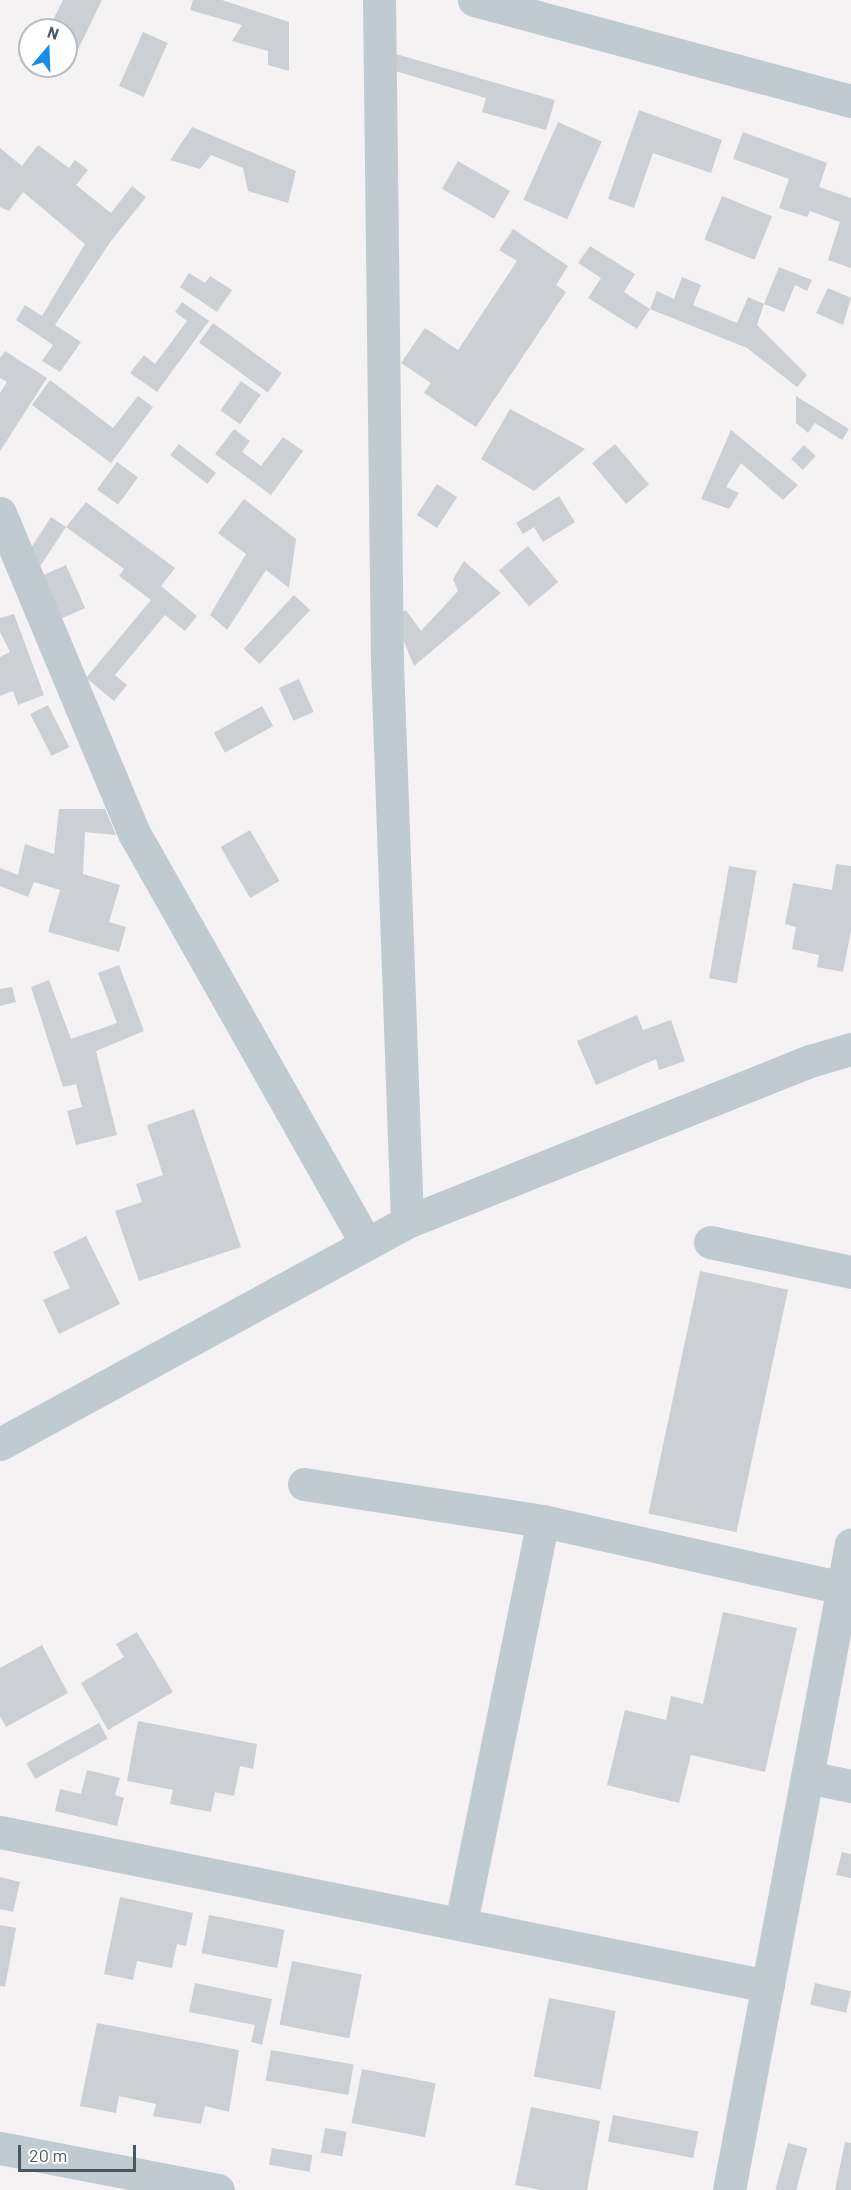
<!DOCTYPE html>
<style>
body{margin:0}
#map{position:relative;width:851px;height:2190px;overflow:hidden;background:#f4f2f2;font-family:Barlow,sans-serif}
div>[style]{position:absolute}
[style*='--x']{left:calc(var(--x)*1px);top:calc(var(--y)*1px);width:calc(var(--w)*1px);rotate:calc(var(--a)*1deg)}
.building>*{inset:0;background:#ccd0d4;transform-origin:0 0}
.minor>*{height:33px;margin:-16.5px;padding:0 16.5px;transform-origin:16.5px;border-radius:16.5px;background:#c0cbd1}
.tertiary>*{height:33px;margin:-16.5px;padding:0 16.5px;transform-origin:16.5px;border-radius:16.5px;background:#c0cbd1}
span{translate:-50% -50%;white-space:nowrap;text-align:center;line-height:1.15;-webkit-text-stroke:5px #fff;paint-order:stroke}
.north{position:absolute;left:18px;top:18px;width:60px;height:60px;box-sizing:border-box;background:#fff;border:2px solid #b6bcbf;border-radius:50%;rotate:19deg;font-size:16px;font-weight:700;line-height:24px;text-align:center;color:#495860}
.north::after{content:'';display:block;margin:auto;width:21px;height:27px;background:#198ce7;clip-path:polygon(50% 0,100% 100%,50% 72%,0 100%)}
.scale{position:absolute;left:18px;top:2145px;width:118px;height:27px;box-sizing:border-box;border:3px solid #495860;border-top:0;padding-left:8px;font-size:18px;line-height:21px;white-space:nowrap;color:#495860;-webkit-text-stroke:4px #fff;paint-order:stroke}
</style>
<div id="map">
<div class="building">
<i style="clip-path:polygon(63px 0,102px 0,72px 62px,66px 59px,66px 30px,48px 30px)"></i>
<i style="clip-path:polygon(193px 0,222px 0,289px 22px,289px 71px,268px 65px,268px 51px,232px 41px,242px 25px,190px 10px)"></i>
<i style="left:143px;top:32px;width:27px;height:59px;rotate:24deg"></i>
<i style="clip-path:polygon(396px 54px,555px 100px,546px 130px,482px 112px,486px 98px,392px 70px)"></i>
<i style="clip-path:polygon(639px 110px,722px 140px,711px 173px,653px 153px,634px 208px,608px 199px)"></i>
<i style="left:558px;top:122px;width:48px;height:85px;rotate:24deg"></i>
<i style="clip-path:polygon(192px 127px,296px 171px,288px 203px,248px 191px,243px 168px,211px 155px,200px 169px,170px 160px)"></i>
<i style="clip-path:polygon(743px 132px,827px 163px,819px 187px,851px 198px,851px 268px,828px 260px,840px 222px,810px 211px,807px 217px,779px 208px,789px 179px,733px 159px)"></i>
<i style="clip-path:polygon(38px 145px,69px 168px,75px 160px,88px 170px,76px 185px,111px 213px,132px 186px,146px 197px,111px 241px,55px 325px,81px 342px,60px 372px,42px 361px,53px 345px,16px 320px,25px 305px,42px 316px,85px 244px,23px 192px,9px 211px,0 207px,0 148px,22px 166px)"></i>
<i style="left:458px;top:161px;width:60px;height:32px;rotate:30deg"></i>
<i style="left:722px;top:196px;width:54px;height:47px;rotate:22deg"></i>
<i style="clip-path:polygon(513px 229px,568px 266px,556px 285px,566px 292px,476px 427px,424px 393px,431px 383px,401px 363px,425px 328px,458px 350px,517px 261px,499px 250px)"></i>
<i style="clip-path:polygon(590px 246px,635px 274px,624px 292px,650px 309px,657px 291px,674px 299px,682px 277px,701px 285px,693px 305px,737px 323px,748px 297px,764px 304px,779px 267px,812px 280px,807px 291px,795px 285px,784px 312px,764px 304px,757px 325px,807px 375px,797px 387px,747px 348px,650px 309px,637px 329px,588px 298px,601px 278px,578px 263px)"></i>
<i style="clip-path:polygon(189px 273px,205px 283px,210px 276px,232px 290px,217px 312px,180px 287px)"></i>
<i style="clip-path:polygon(828px 288px,851px 298px,843px 325px,816px 313px)"></i>
<i style="clip-path:polygon(182px 302px,209px 321px,157px 392px,130px 373px,144px 355px,155px 364px,187px 321px,175px 312px)"></i>
<i style="left:213px;top:323px;width:85px;height:24px;rotate:36deg"></i>
<i style="clip-path:polygon(5px 351px,47px 378px,0 451px,0 393px,7px 382px,0 378px,0 358px)"></i>
<i style="clip-path:polygon(50px 380px,113px 428px,138px 396px,153px 407px,111px 463px,32px 405px)"></i>
<i style="left:241px;top:381px;width:24px;height:36px;rotate:35deg"></i>
<i style="clip-path:polygon(796px 396px,849px 429px,842px 440px,815px 423px,808px 433px,796px 423px)"></i>
<i style="clip-path:polygon(510px 409px,585px 449px,534px 491px,481px 459px)"></i>
<i style="clip-path:polygon(234px 429px,250px 441px,242px 452px,261px 466px,283px 437px,303px 451px,271px 495px,215px 454px)"></i>
<i style="clip-path:polygon(731px 430px,798px 485px,783px 500px,741px 463px,726px 487px,739px 493px,729px 509px,701px 499px)"></i>
<i style="left:179px;top:444px;width:47px;height:14px;rotate:38deg"></i>
<i style="left:615px;top:444px;width:53px;height:30px;rotate:50deg"></i>
<i style="left:804px;top:445px;width:16px;height:19px;rotate:43deg"></i>
<i style="left:117px;top:462px;width:26px;height:34px;rotate:36deg"></i>
<i style="left:437px;top:484px;width:24px;height:37px;rotate:33deg"></i>
<i style="clip-path:polygon(559px 496px,575px 522px,543px 542px,534px 527px,523px 534px,516px 523px)"></i>
<i style="clip-path:polygon(244px 499px,296px 539px,289px 588px,266px 570px,227px 630px,210px 615px,246px 554px,218px 533px)"></i>
<i style="clip-path:polygon(86px 502px,175px 568px,161px 586px,197px 616px,185px 631px,165px 615px,115px 675px,127px 685px,114px 701px,86px 678px,151px 600px,119px 576px,124px 569px,66px 527px)"></i>
<i style="clip-path:polygon(51px 517px,66px 527px,39px 568px,31px 548px)"></i>
<i style="left:528px;top:546px;width:47px;height:38px;rotate:50deg"></i>
<i style="clip-path:polygon(464px 561px,501px 593px,414px 666px,394px 617px,406px 610px,421px 631px,458px 591px,453px 579px)"></i>
<i style="left:66px;top:565px;width:47px;height:30px;rotate:66deg"></i>
<i style="left:294px;top:595px;width:22px;height:74px;rotate:43deg"></i>
<i style="clip-path:polygon(14px 614px,44px 695px,18px 705px,13px 691px,0 696px,0 657px,10px 652px,0 632px,0 618px)"></i>
<i style="left:299px;top:679px;width:36px;height:22px;rotate:66deg"></i>
<i style="left:48px;top:705px;width:47px;height:20px;rotate:63deg"></i>
<i style="left:262px;top:706px;width:23px;height:55px;rotate:61deg"></i>
<i style="clip-path:polygon(59px 809px,105px 809px,116px 835px,85px 832px,83px 874px,120px 885px,109px 922px,126px 927px,119px 952px,48px 932px,60px 890px,34px 882px,28px 897px,0 886px,0 868px,18px 875px,25px 844px,54px 854px)"></i>
<i style="left:250px;top:830px;width:59px;height:34px;rotate:60deg"></i>
<i style="clip-path:polygon(836px 864px,851px 866px,851px 931px,843px 972px,817px 967px,819px 955px,792px 949px,796px 927px,785px 924px,793px 883px,832px 890px)"></i>
<i style="left:729px;top:866px;width:28px;height:114px;rotate:10deg"></i>
<i style="clip-path:polygon(119px 965px,144px 1031px,96px 1051px,117px 1135px,76px 1145px,67px 1111px,82px 1107px,76px 1084px,63px 1087px,31px 987px,49px 980px,71px 1039px,117px 1023px,98px 973px)"></i>
<i style="clip-path:polygon(12px 987px,16px 1002px,0 1006px,0 989px)"></i>
<i style="clip-path:polygon(637px 1015px,643px 1030px,671px 1020px,685px 1061px,659px 1070px,656px 1059px,596px 1085px,577px 1041px)"></i>
<i style="clip-path:polygon(194px 1109px,241px 1247px,139px 1281px,115px 1211px,142px 1202px,136px 1184px,163px 1175px,147px 1125px)"></i>
<i style="clip-path:polygon(86px 1236px,120px 1304px,59px 1334px,43px 1300px,70px 1288px,53px 1252px)"></i>
<i style="left:700px;top:1271px;width:90px;height:248px;rotate:12deg"></i>
<i style="clip-path:polygon(723px 1612px,797px 1628px,765px 1772px,691px 1755px,679px 1803px,607px 1785px,625px 1710px,666px 1720px,671px 1696px,703px 1704px)"></i>
<i style="clip-path:polygon(137px 1632px,173px 1692px,108px 1730px,81px 1683px,124px 1657px,116px 1644px)"></i>
<i style="clip-path:polygon(42px 1645px,68px 1693px,6px 1727px,0 1716px,0 1668px)"></i>
<i style="clip-path:polygon(138px 1721px,257px 1744px,253px 1769px,240px 1766px,234px 1796px,215px 1792px,211px 1812px,170px 1804px,173px 1790px,127px 1781px)"></i>
<i style="left:99px;top:1723px;width:18px;height:83px;rotate:61deg"></i>
<i style="clip-path:polygon(87px 1770px,120px 1778px,115px 1795px,124px 1798px,117px 1826px,55px 1811px,60px 1789px,81px 1794px)"></i>
<i style="clip-path:polygon(842px 1852px,851px 1854px,851px 1878px,836px 1875px)"></i>
<i style="clip-path:polygon(0 1877px,20px 1882px,13px 1912px,0 1909px)"></i>
<i style="clip-path:polygon(120px 1897px,193px 1913px,186px 1946px,177px 1944px,172px 1968px,137px 1961px,133px 1980px,104px 1974px)"></i>
<i style="left:209px;top:1915px;width:77px;height:39px;rotate:11deg"></i>
<i style="clip-path:polygon(0 1925px,16px 1928px,5px 1987px,0 1986px)"></i>
<i style="left:292px;top:1961px;width:71px;height:65px;rotate:11deg"></i>
<i style="clip-path:polygon(195px 1983px,272px 1999px,262px 2045px,251px 2042px,255px 2025px,189px 2012px)"></i>
<i style="left:815px;top:1983px;width:37px;height:22px;rotate:13deg"></i>
<i style="left:549px;top:1998px;width:68px;height:80px;rotate:11deg"></i>
<i style="clip-path:polygon(97px 2023px,239px 2050px,229px 2112px,205px 2106px,201px 2124px,153px 2116px,156px 2104px,119px 2096px,116px 2113px,80px 2106px)"></i>
<i style="left:271px;top:2050px;width:84px;height:31px;rotate:10deg"></i>
<i style="left:362px;top:2069px;width:75px;height:55px;rotate:11deg"></i>
<i style="clip-path:polygon(531px 2107px,600px 2121px,587px 2190px,541px 2190px,515px 2185px)"></i>
<i style="left:613px;top:2115px;width:87px;height:27px;rotate:11deg"></i>
<i style="left:325px;top:2128px;width:22px;height:25px;rotate:10deg"></i>
<i style="clip-path:polygon(845px 2142px,851px 2143px,851px 2190px,835px 2190px)"></i>
<i style="left:788px;top:2143px;width:20px;height:48px;rotate:15deg"></i>
<i style="left:272px;top:2148px;width:41px;height:17px;rotate:10deg"></i>
</div>
<div class="minor">
<i style="--x:379;--y:0;--w:663;--a:89.31"></i>
<i style="--x:387;--y:663;--w:559;--a:87.95"></i>
<i style="--x:0;--y:513;--w:347;--a:67.3"></i>
<i style="--x:134;--y:833;--w:470;--a:60.5"></i>
<i style="--x:710;--y:1242;--w:144;--a:12"></i>
<i style="--x:304;--y:1484;--w:242;--a:8.8"></i>
<i style="--x:543;--y:1521;--w:307;--a:12.6"></i>
<i style="--x:807;--y:1777;--w:45;--a:11.6"></i>
<i style="--x:0;--y:1832;--w:783;--a:11.34"></i>
<i style="--x:461;--y:1923;--w:410;--a:-78.5"></i>
<i style="--x:0;--y:2148;--w:222;--a:10.9"></i>
<i style="--x:729;--y:2190;--w:657;--a:-79.31"></i>
</div>
<div class="tertiary">
<i style="--x:474;--y:0;--w:390;--a:15"></i>
<i style="--x:0;--y:1444;--w:464;--a:-28.6"></i>
<i style="--x:407;--y:1222;--w:434;--a:-21.8"></i>
<i style="--x:810;--y:1061;--w:43;--a:-16.3"></i>
</div>
<div class="north">N</div>
<div class="scale">20 m</div>
</div>
